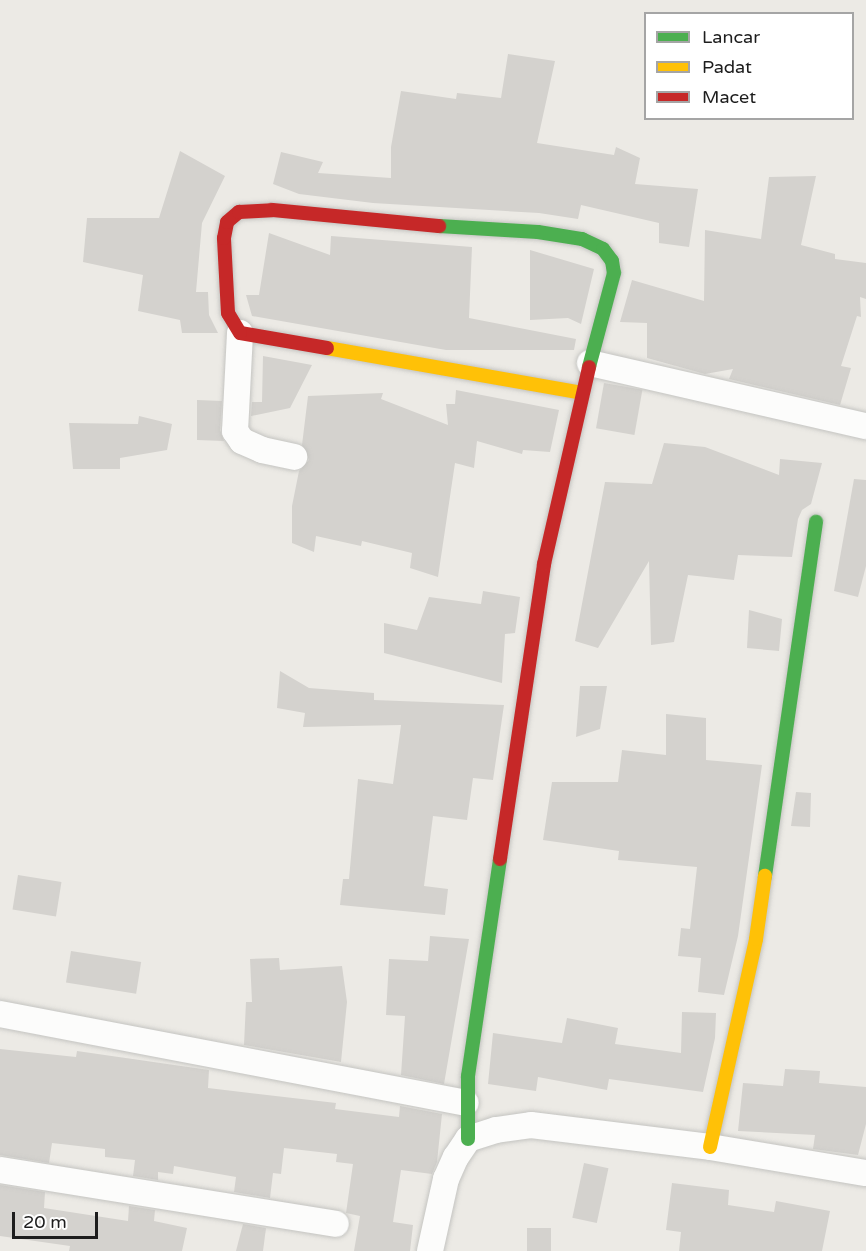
<!DOCTYPE html>
<style>
body{margin:0}
#map{position:relative;width:866px;height:1251px;overflow:hidden;background:#eceae5;font-family:"Varela Round",sans-serif}
div>[style]{position:absolute}
[style*='--x']{left:calc(var(--x)*1px);top:calc(var(--y)*1px);width:calc(var(--w)*1px);rotate:calc(var(--a)*1deg)}
.building>*{inset:0;background:#d4d2ce;transform-origin:0 0}
.roads{filter:drop-shadow(0 0 2px #c4c4c1) drop-shadow(0 0 2px #c4c4c1)}
.street>*{height:26px;margin:-13px;padding:0 13px;transform-origin:13px;border-radius:13px;background:#fcfcfb}
.fast>*{height:14px;margin:-7px;padding:0 7px;transform-origin:7px;border-radius:7px;background:#4caf50}
.slow>*{height:14px;margin:-7px;padding:0 7px;transform-origin:7px;border-radius:7px;background:#ffc107}
.jam>*{height:14px;margin:-7px;padding:0 7px;transform-origin:7px;border-radius:7px;background:#c62828}
span{translate:-50% -50%;white-space:nowrap;text-align:center;line-height:1.15;-webkit-text-stroke:4.5px #fff;paint-order:stroke}
.legend{position:absolute;left:644px;top:12px;width:210px;height:108px;box-sizing:border-box;background:#fff;border:2px solid #a5a5a5;margin:0;padding:8px 10px;list-style:none;font-size:18px;color:#1d1d1d}
.legend li{display:flex;align-items:center;gap:12px;height:30px}
.legend b{width:30px;border:2px solid #a5a5a5}
.scale{position:absolute;left:12px;top:1212px;width:86px;height:27px;box-sizing:border-box;border:3px solid #1d1d1d;border-top:0;padding-left:8px;font-size:18px;line-height:21px;white-space:nowrap;color:#1d1d1d;-webkit-text-stroke:4px #fff;paint-order:stroke}
</style>
<div id="map">
<div class="building">
<i style="clip-path:polygon(508px 54px,555px 61px,537px 143px,614px 155px,616px 147px,640px 158px,635px 184px,698px 189px,689px 247px,659px 243px,659px 223px,581px 205px,578px 219px,539px 213px,373px 203px,299px 194px,273px 184px,281px 152px,323px 162px,318px 173px,391px 178px,391px 147px,401px 91px,456px 99px,457px 93px,501px 98px)"></i>
<i style="clip-path:polygon(180px 151px,225px 176px,202px 223px,196px 292px,208px 292px,209px 315px,218px 333px,182px 333px,180px 320px,138px 311px,143px 275px,83px 262px,87px 218px,159px 218px)"></i>
<i style="clip-path:polygon(816px 176px,801px 245px,835px 254px,835px 259px,866px 263px,866px 299px,860px 297px,861px 317px,857px 316px,841px 366px,851px 368px,840px 405px,729px 379px,733px 369px,705px 374px,647px 358px,647px 323px,620px 322px,632px 280px,704px 301px,705px 230px,761px 239px,769px 177px)"></i>
<i style="clip-path:polygon(269px 233px,330px 255px,331px 236px,472px 247px,469px 318px,576px 339px,574px 350px,446px 350px,252px 316px,246px 295px,259px 295px)"></i>
<i style="clip-path:polygon(530px 250px,594px 269px,581px 324px,568px 318px,530px 320px)"></i>
<i style="clip-path:polygon(263px 356px,312px 365px,290px 408px,251px 416px,252px 402px,262px 402px)"></i>
<i style="left:604px;top:383px;width:39px;height:46px;rotate:10deg"></i>
<i style="clip-path:polygon(456px 390px,559px 410px,550px 452px,523px 450px,522px 454px,477px 441px,474px 468px,455px 463px,438px 577px,410px 568px,412px 553px,362px 541px,361px 546px,316px 536px,314px 552px,292px 543px,292px 506px,299px 471px,309px 460px,302px 445px,308px 396px,383px 393px,381px 399px,448px 425px,446px 404px,455px 404px)"></i>
<i style="clip-path:polygon(197px 400px,222px 401px,220px 430px,224px 441px,197px 440px)"></i>
<i style="clip-path:polygon(139px 416px,172px 424px,167px 450px,120px 458px,120px 469px,73px 469px,69px 423px,138px 424px)"></i>
<i style="clip-path:polygon(664px 443px,705px 447px,779px 475px,780px 459px,822px 463px,811px 504px,802px 510px,798px 519px,792px 557px,738px 555px,734px 580px,688px 575px,674px 642px,651px 645px,649px 561px,598px 648px,575px 641px,605px 482px,652px 484px)"></i>
<i style="clip-path:polygon(854px 479px,866px 480px,866px 566px,858px 597px,834px 591px)"></i>
<i style="clip-path:polygon(483px 591px,520px 597px,515px 633px,505px 634px,502px 683px,384px 653px,384px 623px,417px 630px,429px 597px,481px 604px)"></i>
<i style="clip-path:polygon(749px 610px,782px 619px,779px 651px,747px 648px)"></i>
<i style="clip-path:polygon(280px 671px,309px 688px,374px 693px,374px 700px,504px 705px,493px 780px,473px 778px,467px 820px,433px 816px,424px 886px,448px 889px,445px 915px,340px 905px,343px 879px,349px 879px,358px 779px,393px 784px,401px 725px,303px 727px,305px 713px,277px 708px)"></i>
<i style="clip-path:polygon(580px 686px,607px 686px,600px 729px,576px 737px)"></i>
<i style="clip-path:polygon(666px 714px,706px 718px,706px 760px,762px 765px,738px 936px,724px 995px,698px 992px,701px 958px,678px 956px,681px 928px,690px 929px,697px 867px,618px 860px,619px 851px,543px 840px,552px 782px,618px 782px,622px 750px,666px 755px)"></i>
<i style="clip-path:polygon(796px 792px,811px 793px,810px 827px,791px 826px)"></i>
<i style="left:18px;top:875px;width:44px;height:35px;rotate:9deg"></i>
<i style="clip-path:polygon(430px 936px,469px 939px,444px 1084px,401px 1075px,405px 1016px,386px 1015px,389px 959px,428px 961px)"></i>
<i style="left:71px;top:951px;width:71px;height:32px;rotate:9deg"></i>
<i style="clip-path:polygon(279px 958px,280px 970px,342px 966px,347px 1002px,341px 1062px,244px 1045px,246px 1002px,252px 1002px,250px 959px)"></i>
<i style="clip-path:polygon(682px 1012px,716px 1013px,715px 1038px,703px 1092px,609px 1079px,607px 1090px,538px 1077px,536px 1091px,488px 1084px,493px 1033px,562px 1043px,567px 1018px,618px 1028px,615px 1044px,681px 1053px)"></i>
<i style="clip-path:polygon(0 1049px,76px 1057px,77px 1051px,209px 1070px,208px 1088px,336px 1103px,335px 1109px,399px 1117px,400px 1106px,442px 1114px,437px 1162px,432px 1174px,401px 1170px,393px 1222px,413px 1225px,410px 1251px,354px 1251px,360px 1216px,346px 1213px,353px 1164px,336px 1162px,337px 1154px,284px 1148px,281px 1174px,273px 1173px,270px 1198px,234px 1192px,236px 1177px,174px 1166px,173px 1174px,158px 1172px,158px 1180px,133px 1176px,135px 1160px,105px 1157px,105px 1149px,52px 1143px,49px 1163px,0 1155px)"></i>
<i style="clip-path:polygon(785px 1069px,820px 1071px,819px 1083px,866px 1087px,866px 1124px,858px 1155px,813px 1149px,815px 1135px,738px 1131px,743px 1083px,783px 1086px)"></i>
<i style="left:584px;top:1163px;width:25px;height:56px;rotate:12deg"></i>
<i style="clip-path:polygon(672px 1183px,729px 1190px,728px 1205px,774px 1212px,776px 1201px,830px 1211px,822px 1251px,679px 1251px,681px 1232px,666px 1230px)"></i>
<i style="clip-path:polygon(0 1185px,45px 1192px,44px 1208px,128px 1221px,129px 1206px,155px 1210px,154px 1221px,187px 1228px,182px 1251px,69px 1251px,70px 1246px,0 1236px)"></i>
<i style="clip-path:polygon(243px 1224px,266px 1228px,263px 1251px,236px 1251px)"></i>
<i style="left:527px;top:1228px;width:24px;height:23px"></i>
</div>
<div class="roads">
<div class="street">
<i style="--x:240;--y:333;--w:98;--a:92.9"></i>
<i style="--x:235;--y:431;--w:12;--a:55"></i>
<i style="--x:242;--y:441;--w:22;--a:24"></i>
<i style="--x:262;--y:450;--w:33;--a:12"></i>
<i style="--x:590;--y:363;--w:283;--a:12.9"></i>
<i style="--x:0;--y:1014;--w:474;--a:10.8"></i>
<i style="--x:0;--y:1170;--w:340;--a:9.1"></i>
<i style="--x:430;--y:1251;--w:74;--a:-77.5"></i>
<i style="--x:446;--y:1179;--w:24;--a:-66"></i>
<i style="--x:456;--y:1157;--w:22;--a:-56"></i>
<i style="--x:468;--y:1139;--w:29;--a:-18"></i>
<i style="--x:496;--y:1130;--w:35;--a:-8"></i>
<i style="--x:531;--y:1125;--w:180;--a:7"></i>
<i style="--x:710;--y:1147;--w:158;--a:9.5"></i>
</div>
<div class="fast">
<i style="--x:439;--y:226;--w:99;--a:3.5"></i>
<i style="--x:538;--y:232;--w:45;--a:9"></i>
<i style="--x:582;--y:239;--w:23;--a:25"></i>
<i style="--x:603;--y:249;--w:15;--a:53"></i>
<i style="--x:612;--y:261;--w:12;--a:81"></i>
<i style="--x:614;--y:273;--w:97;--a:104.9"></i>
<i style="--x:765;--y:876;--w:358;--a:-81.8"></i>
<i style="--x:468;--y:1139;--w:63;--a:-90"></i>
<i style="--x:468;--y:1076;--w:219;--a:-81.6"></i>
</div>
<div class="slow">
<i style="--x:327;--y:348;--w:259;--a:10"></i>
<i style="--x:710;--y:1147;--w:213;--a:-77.5"></i>
<i style="--x:756;--y:939;--w:64;--a:-81.9"></i>
</div>
<div class="jam">
<i style="--x:327;--y:348;--w:88;--a:-170.2"></i>
<i style="--x:240;--y:333;--w:23;--a:-121"></i>
<i style="--x:228;--y:313;--w:75;--a:-93.1"></i>
<i style="--x:224;--y:238;--w:16;--a:-79"></i>
<i style="--x:227;--y:222;--w:16;--a:-40"></i>
<i style="--x:239;--y:212;--w:33;--a:-3"></i>
<i style="--x:272;--y:210;--w:168;--a:5.5"></i>
<i style="--x:500;--y:859;--w:298;--a:-81.5"></i>
<i style="--x:544;--y:564;--w:202;--a:-77.1"></i>
</div>
</div>
<ul class="legend">
<li><b style="height:8px;background:#4caf50"></b>Lancar</li>
<li><b style="height:8px;background:#ffc107"></b>Padat</li>
<li><b style="height:8px;background:#c62828"></b>Macet</li>
</ul>
<div class="scale">20 m</div>
</div>
